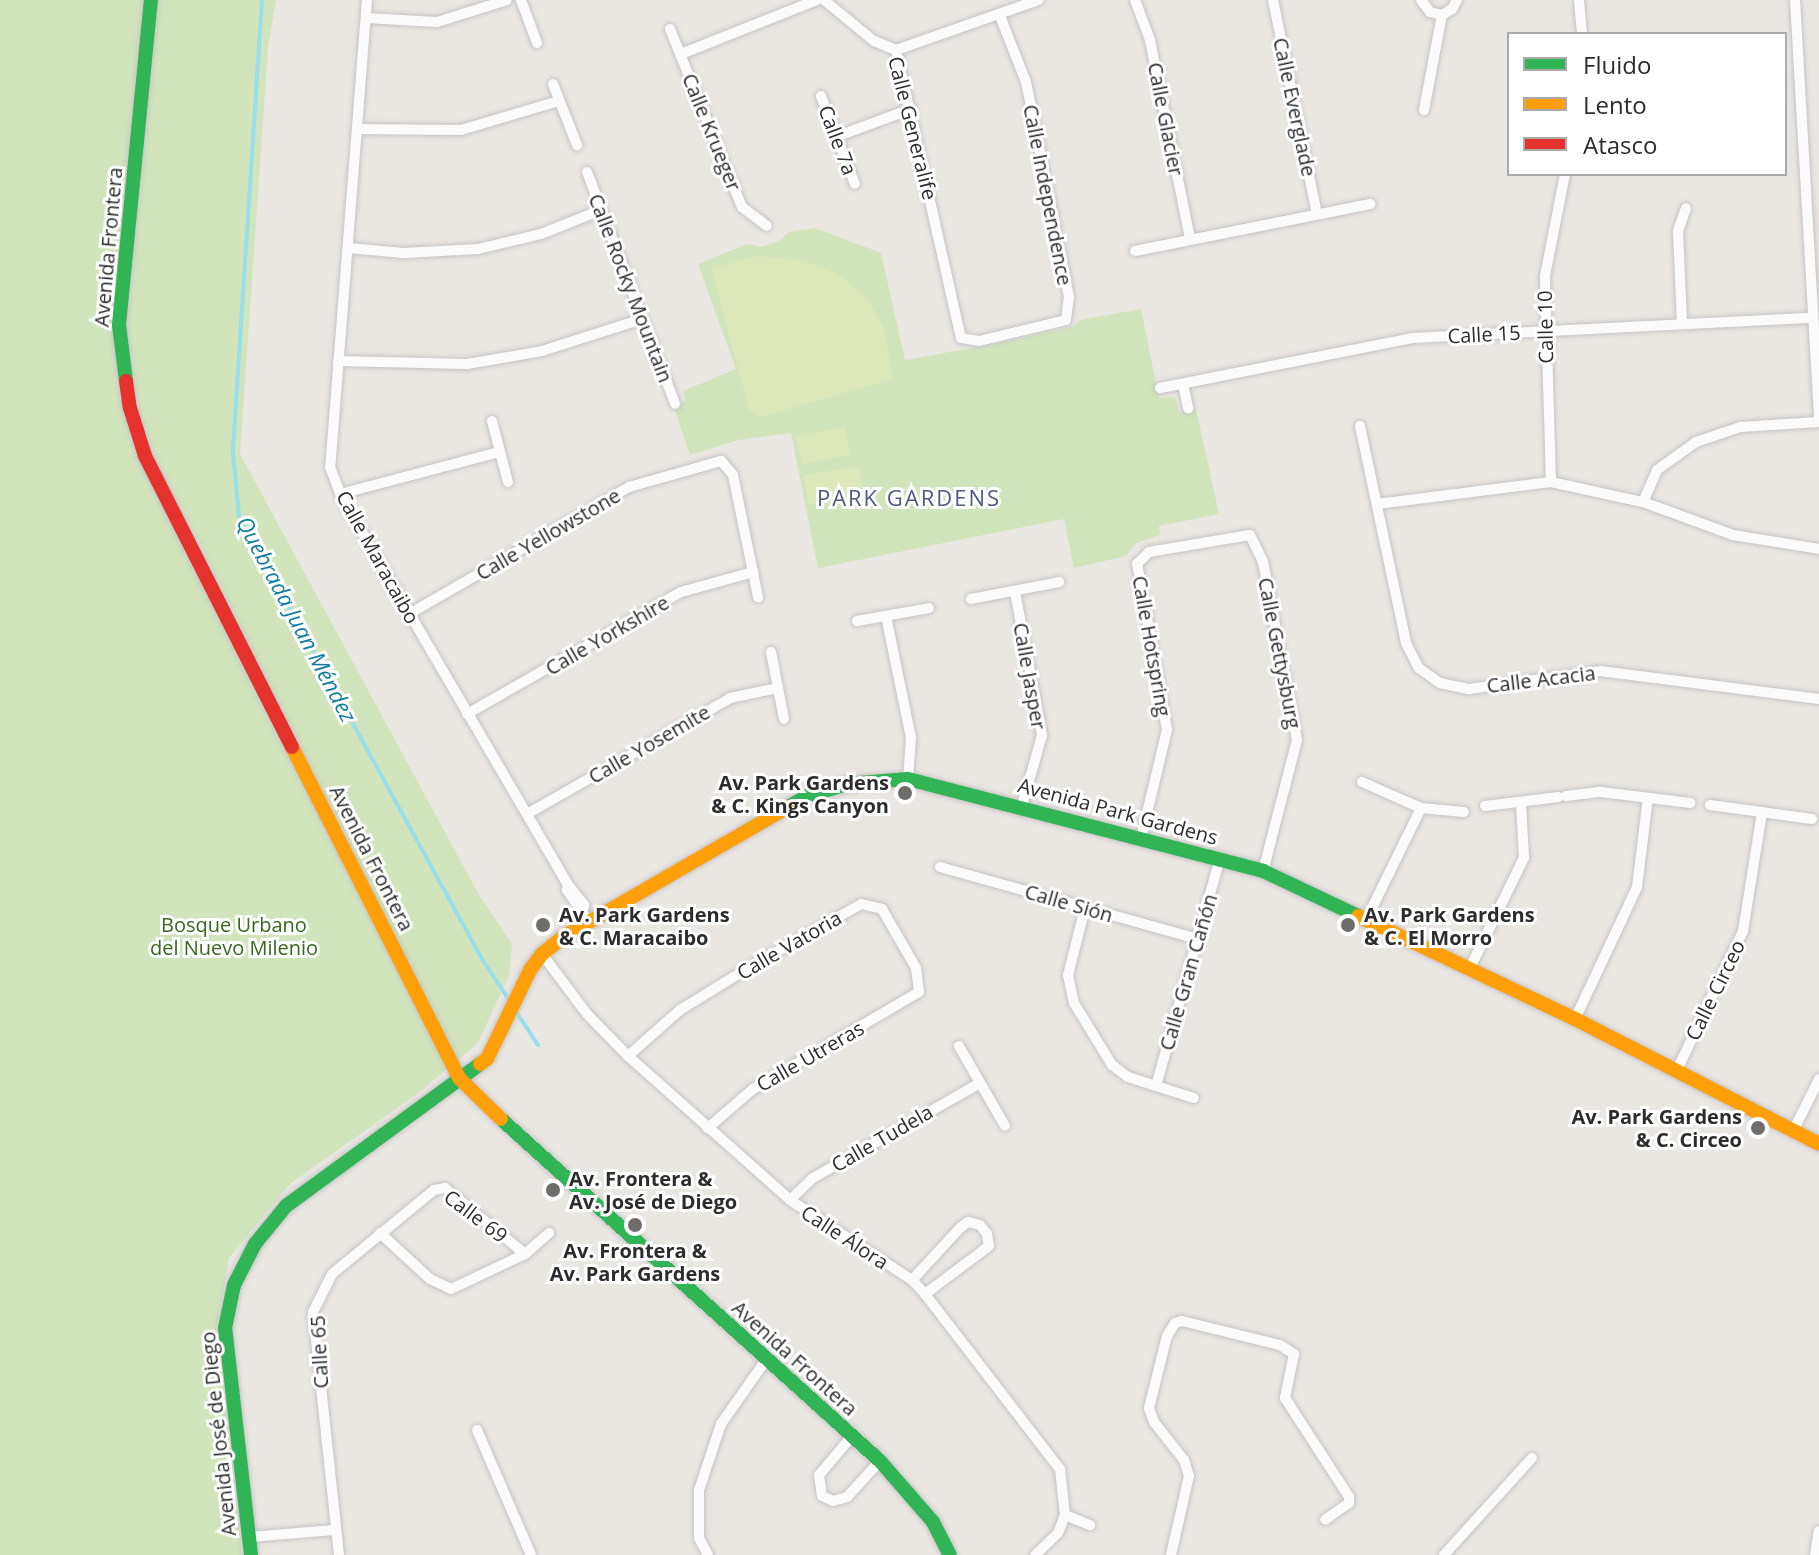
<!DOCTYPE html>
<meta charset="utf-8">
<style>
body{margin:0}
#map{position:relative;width:1819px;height:1555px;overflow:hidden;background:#eae6e2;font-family:"Open Sans",sans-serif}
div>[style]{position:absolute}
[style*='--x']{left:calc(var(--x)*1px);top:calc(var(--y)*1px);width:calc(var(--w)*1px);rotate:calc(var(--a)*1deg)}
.green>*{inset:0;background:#d1e4bc}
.pitch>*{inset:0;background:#dce8b9;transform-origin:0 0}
.stream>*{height:4px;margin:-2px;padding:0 2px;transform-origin:2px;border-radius:2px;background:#97dfea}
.roads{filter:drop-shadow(0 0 2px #c6c5c5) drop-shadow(0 0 2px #c6c5c5)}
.street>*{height:10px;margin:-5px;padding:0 5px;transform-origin:5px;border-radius:5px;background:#fcfbfb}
.fast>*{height:14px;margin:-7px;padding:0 7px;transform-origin:7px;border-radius:7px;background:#30b455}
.slow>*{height:14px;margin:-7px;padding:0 7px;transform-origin:7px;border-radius:7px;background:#ff9f0a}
.jam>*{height:14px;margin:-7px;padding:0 7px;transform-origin:7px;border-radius:7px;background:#e5322d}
.dots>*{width:22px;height:22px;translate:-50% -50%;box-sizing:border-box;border:4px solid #fff;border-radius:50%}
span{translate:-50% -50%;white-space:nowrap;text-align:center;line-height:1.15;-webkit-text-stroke:6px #fff;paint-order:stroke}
.street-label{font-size:20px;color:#2c2c2c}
.poi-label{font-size:20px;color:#2c2c2c;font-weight:700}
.right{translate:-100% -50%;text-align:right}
.left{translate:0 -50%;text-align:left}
.park-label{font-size:20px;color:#35691c}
.neighbourhood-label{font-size:22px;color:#4d5b7d;letter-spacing:2px}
.water-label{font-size:22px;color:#107d9d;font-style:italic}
.legend{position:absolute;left:1507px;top:32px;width:280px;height:144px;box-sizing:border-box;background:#fff;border:2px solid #ababab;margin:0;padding:10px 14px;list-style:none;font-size:24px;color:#2c2c2c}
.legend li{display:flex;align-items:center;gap:16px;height:40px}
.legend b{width:40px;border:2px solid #ababab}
</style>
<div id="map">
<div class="green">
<i style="clip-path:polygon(0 0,276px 0,268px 47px,240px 454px,479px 895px,512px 944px,509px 976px,478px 1043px,417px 1094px,291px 1183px,229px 1258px,217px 1329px,242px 1555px,0 1555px)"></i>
<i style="clip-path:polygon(815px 228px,881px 253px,905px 360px,995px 344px,1074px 326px,1080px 320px,1141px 309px,1159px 398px,1175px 397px,1179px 412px,1196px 409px,1219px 514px,1159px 526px,1160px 535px,1136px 543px,1126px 556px,1074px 568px,1064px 519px,818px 568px,791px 433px,738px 440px,690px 455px,674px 408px,686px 400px,683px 391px,736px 369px,698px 264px,747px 244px,761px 247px,779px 241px,789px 232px)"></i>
</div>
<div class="pitch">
<i style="clip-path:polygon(757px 256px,802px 260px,838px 274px,867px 298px,884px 329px,893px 379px,761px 417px,755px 415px,749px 410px,711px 268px)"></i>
<i style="left:845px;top:426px;width:29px;height:50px;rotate:78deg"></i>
<i style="left:859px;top:466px;width:30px;height:56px;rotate:81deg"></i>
</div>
<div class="stream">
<i style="--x:262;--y:0;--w:454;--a:93.7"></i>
<i style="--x:233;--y:453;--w:63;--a:84.6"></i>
<i style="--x:239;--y:516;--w:505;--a:61.25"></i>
<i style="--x:482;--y:959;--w:53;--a:56.6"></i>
<i style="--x:515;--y:1010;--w:42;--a:56.7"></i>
</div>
<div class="roads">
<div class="street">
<i style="--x:367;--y:0;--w:468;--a:94.5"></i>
<i style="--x:330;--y:467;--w:33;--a:69"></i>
<i style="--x:342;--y:498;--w:448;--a:59.7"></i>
<i style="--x:568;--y:885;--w:26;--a:51"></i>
<i style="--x:584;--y:905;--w:7;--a:106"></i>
<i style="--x:521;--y:0;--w:46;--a:69.6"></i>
<i style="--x:824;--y:0;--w:65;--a:39.4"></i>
<i style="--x:874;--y:41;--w:24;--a:22"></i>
<i style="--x:896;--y:50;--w:295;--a:77.3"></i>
<i style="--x:961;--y:338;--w:18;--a:9"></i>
<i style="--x:979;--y:341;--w:89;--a:-13.6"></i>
<i style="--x:1066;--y:320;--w:23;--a:-83"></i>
<i style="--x:1069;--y:297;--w:219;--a:-101.3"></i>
<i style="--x:1026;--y:82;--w:71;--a:-111.5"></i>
<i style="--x:1135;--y:0;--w:43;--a:69.4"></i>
<i style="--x:1150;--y:40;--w:203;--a:78.6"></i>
<i style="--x:1273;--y:0;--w:218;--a:78.4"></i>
<i style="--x:1421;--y:0;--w:15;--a:53"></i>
<i style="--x:1430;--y:12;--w:12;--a:14"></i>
<i style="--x:1579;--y:0;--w:34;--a:85"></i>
<i style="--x:1795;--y:0;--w:420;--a:86.7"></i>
<i style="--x:366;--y:18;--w:71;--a:3.2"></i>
<i style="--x:437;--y:22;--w:73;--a:-17.4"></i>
<i style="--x:670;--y:29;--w:192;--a:68"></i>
<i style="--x:742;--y:207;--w:31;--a:37"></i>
<i style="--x:896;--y:50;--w:151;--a:-19.3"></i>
<i style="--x:681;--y:54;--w:146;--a:-21.7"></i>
<i style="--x:553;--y:84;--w:66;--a:68.5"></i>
<i style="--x:821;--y:96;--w:94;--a:68.9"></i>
<i style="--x:1424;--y:110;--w:97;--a:-79.3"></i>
<i style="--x:1442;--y:15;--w:12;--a:-31"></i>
<i style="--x:1452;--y:9;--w:10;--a:-61"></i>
<i style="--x:357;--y:129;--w:104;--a:0.6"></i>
<i style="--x:461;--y:130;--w:102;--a:-16.5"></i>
<i style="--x:838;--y:136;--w:78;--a:-20.3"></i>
<i style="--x:587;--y:172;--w:248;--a:69.2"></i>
<i style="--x:348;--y:248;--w:56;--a:5.1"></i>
<i style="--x:404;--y:253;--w:74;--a:-3.1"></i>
<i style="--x:478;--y:249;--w:65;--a:-13.4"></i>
<i style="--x:541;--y:234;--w:65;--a:-21.8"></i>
<i style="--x:1135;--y:251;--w:240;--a:-11.3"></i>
<i style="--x:1682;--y:323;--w:92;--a:-92.5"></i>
<i style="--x:1678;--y:231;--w:24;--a:-71"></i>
<i style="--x:338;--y:361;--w:129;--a:1.3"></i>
<i style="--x:467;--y:364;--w:76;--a:-9.8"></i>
<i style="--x:542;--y:351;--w:105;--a:-17.7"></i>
<i style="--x:1183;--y:384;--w:25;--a:78"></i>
<i style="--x:1160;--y:388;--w:257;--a:-11.2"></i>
<i style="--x:1412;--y:338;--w:400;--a:-2.9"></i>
<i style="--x:492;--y:421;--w:63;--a:75.3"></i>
<i style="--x:1360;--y:426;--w:222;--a:78"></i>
<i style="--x:1406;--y:643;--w:28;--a:63"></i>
<i style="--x:1419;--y:668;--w:26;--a:36"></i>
<i style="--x:1440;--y:683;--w:30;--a:12"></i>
<i style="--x:1469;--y:689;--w:132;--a:-7.8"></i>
<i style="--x:1600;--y:671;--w:221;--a:7.3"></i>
<i style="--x:1551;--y:482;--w:206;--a:-91.7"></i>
<i style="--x:1545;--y:276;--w:104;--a:-78.9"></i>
<i style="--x:340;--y:494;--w:164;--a:-14.8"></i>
<i style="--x:1643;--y:502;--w:35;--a:-66"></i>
<i style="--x:1657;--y:470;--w:48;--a:-35.7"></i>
<i style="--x:1696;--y:442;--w:46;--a:-18.8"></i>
<i style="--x:1740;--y:427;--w:79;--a:-3.6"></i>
<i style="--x:1377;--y:504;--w:175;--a:-7.2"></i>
<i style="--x:1551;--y:482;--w:94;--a:12.3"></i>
<i style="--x:1643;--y:502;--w:96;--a:20.1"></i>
<i style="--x:1733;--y:535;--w:87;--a:9.2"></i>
<i style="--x:1015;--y:592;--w:146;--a:79.3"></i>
<i style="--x:1042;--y:735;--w:74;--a:105.7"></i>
<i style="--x:971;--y:599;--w:90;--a:-10.9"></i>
<i style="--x:409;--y:614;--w:254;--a:-30"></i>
<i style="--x:629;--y:487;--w:96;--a:-15.8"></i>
<i style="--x:721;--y:461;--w:18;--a:49"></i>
<i style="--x:733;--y:475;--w:125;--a:78.4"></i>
<i style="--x:886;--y:616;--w:125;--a:78.4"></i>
<i style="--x:911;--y:738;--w:41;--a:94.2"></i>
<i style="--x:857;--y:621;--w:73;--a:-10.2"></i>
<i style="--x:771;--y:652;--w:68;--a:79"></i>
<i style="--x:467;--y:714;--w:246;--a:-29.7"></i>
<i style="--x:681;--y:592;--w:75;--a:-15.5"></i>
<i style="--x:1362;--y:782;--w:64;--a:23.8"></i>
<i style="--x:1421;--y:808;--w:43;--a:5.3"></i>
<i style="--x:1566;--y:796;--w:35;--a:-7"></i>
<i style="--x:1601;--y:792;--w:90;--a:7"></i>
<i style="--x:1710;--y:805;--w:103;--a:7.8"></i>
<i style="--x:1485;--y:806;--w:74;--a:-7"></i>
<i style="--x:527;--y:814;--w:234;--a:-29.7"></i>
<i style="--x:730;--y:698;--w:48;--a:-12"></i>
<i style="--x:1141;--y:838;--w:111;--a:-76.5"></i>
<i style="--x:1167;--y:730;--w:169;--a:-100.2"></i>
<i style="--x:1137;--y:564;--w:17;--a:-45"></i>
<i style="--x:1149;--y:552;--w:102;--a:-9.6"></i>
<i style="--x:1250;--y:535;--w:30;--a:64"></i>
<i style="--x:1263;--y:562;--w:181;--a:79.2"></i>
<i style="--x:1297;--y:740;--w:135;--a:104.5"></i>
<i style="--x:940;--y:867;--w:268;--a:15.6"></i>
<i style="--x:568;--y:885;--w:5;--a:101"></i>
<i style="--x:567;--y:890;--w:32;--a:56"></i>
<i style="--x:1085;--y:908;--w:69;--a:104.2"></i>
<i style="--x:1068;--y:975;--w:29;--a:78"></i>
<i style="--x:1074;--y:1003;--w:73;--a:58.5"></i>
<i style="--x:1112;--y:1065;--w:20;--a:37"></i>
<i style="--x:1128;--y:1077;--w:69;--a:17.7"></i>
<i style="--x:1366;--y:920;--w:125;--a:-63.8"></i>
<i style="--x:542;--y:954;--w:75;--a:53.1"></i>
<i style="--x:587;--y:1014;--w:59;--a:45.7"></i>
<i style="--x:628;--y:1056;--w:217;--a:41.6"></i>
<i style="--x:790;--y:1200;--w:146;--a:33.3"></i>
<i style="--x:912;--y:1280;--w:19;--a:47"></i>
<i style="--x:925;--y:1294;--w:221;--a:52.4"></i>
<i style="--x:1060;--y:1469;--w:46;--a:83.8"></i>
<i style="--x:1065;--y:1515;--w:19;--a:111"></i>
<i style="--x:1058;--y:1533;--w:32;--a:136"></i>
<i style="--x:1470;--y:968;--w:123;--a:-63.9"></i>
<i style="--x:1524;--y:858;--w:56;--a:-93.1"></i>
<i style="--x:1575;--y:1019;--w:146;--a:-64.8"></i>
<i style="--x:1637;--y:887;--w:90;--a:-83"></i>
<i style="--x:959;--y:1046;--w:92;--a:60.1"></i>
<i style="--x:628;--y:1056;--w:69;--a:-41.5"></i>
<i style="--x:680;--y:1010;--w:80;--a:-31.7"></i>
<i style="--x:748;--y:968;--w:130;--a:-29.5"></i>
<i style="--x:861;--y:904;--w:22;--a:13"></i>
<i style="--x:882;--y:909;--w:68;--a:60"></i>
<i style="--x:916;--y:968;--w:24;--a:83"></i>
<i style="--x:919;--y:992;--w:192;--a:149.7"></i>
<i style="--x:753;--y:1089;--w:60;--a:139.1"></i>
<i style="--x:1677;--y:1070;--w:154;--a:-64.6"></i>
<i style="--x:1743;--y:931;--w:120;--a:-80.9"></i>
<i style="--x:1156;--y:1086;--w:236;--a:-74.3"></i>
<i style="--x:1793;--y:1131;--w:58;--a:-63.4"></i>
<i style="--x:790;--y:1200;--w:32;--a:-44"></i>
<i style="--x:813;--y:1178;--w:192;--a:-29.6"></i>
<i style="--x:380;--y:1233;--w:68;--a:42.6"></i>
<i style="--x:430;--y:1279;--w:23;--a:25"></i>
<i style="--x:451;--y:1289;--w:82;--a:-25.3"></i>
<i style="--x:525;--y:1254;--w:32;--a:-41"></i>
<i style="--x:912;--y:1280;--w:71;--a:-47.3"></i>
<i style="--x:960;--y:1228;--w:10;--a:-37"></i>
<i style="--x:968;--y:1222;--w:12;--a:14"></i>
<i style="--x:980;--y:1225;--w:11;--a:52"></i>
<i style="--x:987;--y:1234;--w:12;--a:81"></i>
<i style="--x:989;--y:1246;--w:80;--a:143.1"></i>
<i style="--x:477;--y:1430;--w:136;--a:66.6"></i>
<i style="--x:852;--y:1436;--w:51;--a:130.2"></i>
<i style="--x:819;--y:1475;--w:21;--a:82"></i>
<i style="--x:822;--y:1496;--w:12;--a:24"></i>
<i style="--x:833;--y:1501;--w:15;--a:-16"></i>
<i style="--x:847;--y:1497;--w:49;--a:-47.5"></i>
<i style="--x:1065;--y:1515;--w:27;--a:22"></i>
<i style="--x:249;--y:1537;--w:86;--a:-4.7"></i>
<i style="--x:339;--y:1555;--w:244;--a:-96.1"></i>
<i style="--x:313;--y:1312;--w:42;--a:-63.4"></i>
<i style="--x:332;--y:1274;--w:132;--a:-39.5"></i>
<i style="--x:434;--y:1190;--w:11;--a:-10"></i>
<i style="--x:445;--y:1188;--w:104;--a:39.5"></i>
<i style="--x:708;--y:1555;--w:19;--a:-118"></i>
<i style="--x:699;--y:1538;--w:48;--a:-90"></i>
<i style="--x:699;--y:1490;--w:70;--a:-71.6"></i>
<i style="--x:721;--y:1424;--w:78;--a:-54.9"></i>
<i style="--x:1171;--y:1555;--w:81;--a:-77.2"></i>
<i style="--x:1189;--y:1476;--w:17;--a:-107"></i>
<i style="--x:1184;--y:1460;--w:48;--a:-128.3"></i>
<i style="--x:1154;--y:1422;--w:15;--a:-110"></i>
<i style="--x:1149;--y:1408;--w:74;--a:-76"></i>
<i style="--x:1167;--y:1336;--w:15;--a:-58"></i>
<i style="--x:1175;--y:1323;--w:7;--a:-16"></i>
<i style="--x:1182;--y:1321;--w:101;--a:13.8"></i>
<i style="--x:1280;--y:1345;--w:17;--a:33"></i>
<i style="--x:1294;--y:1354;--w:45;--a:101.6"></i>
<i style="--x:1285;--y:1398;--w:118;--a:57.1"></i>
<i style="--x:1349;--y:1497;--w:6;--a:90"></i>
<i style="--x:1349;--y:1503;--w:29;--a:145"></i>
<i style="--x:1444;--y:1555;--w:131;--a:-47.8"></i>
<i style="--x:1815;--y:1555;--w:24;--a:-81"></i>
</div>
<div class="fast">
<i style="--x:126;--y:381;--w:56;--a:-97.1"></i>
<i style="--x:119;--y:325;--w:327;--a:-84.4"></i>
<i style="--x:788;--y:807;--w:22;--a:-30"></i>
<i style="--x:807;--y:796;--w:42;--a:-16.7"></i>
<i style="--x:847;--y:784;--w:61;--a:-4.7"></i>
<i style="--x:908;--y:779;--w:367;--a:14.5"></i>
<i style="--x:1263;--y:871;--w:105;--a:25.3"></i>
<i style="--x:501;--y:1119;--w:510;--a:42.06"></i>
<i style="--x:880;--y:1461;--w:81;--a:49"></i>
<i style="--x:933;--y:1522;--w:37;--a:63"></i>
<i style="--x:251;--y:1555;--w:228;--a:-96.5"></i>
<i style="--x:225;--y:1328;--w:44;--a:-78.2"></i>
<i style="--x:234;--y:1285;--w:46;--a:-62.9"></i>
<i style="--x:255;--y:1244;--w:49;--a:-50.8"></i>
<i style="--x:286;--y:1206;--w:240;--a:-36.2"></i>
</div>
<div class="slow">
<i style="--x:292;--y:747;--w:372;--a:63.2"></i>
<i style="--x:460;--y:1079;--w:57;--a:44.3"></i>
<i style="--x:1358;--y:916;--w:240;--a:25.4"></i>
<i style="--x:1575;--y:1019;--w:274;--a:27.1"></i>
<i style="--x:480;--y:1064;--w:9;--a:-36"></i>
<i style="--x:487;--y:1059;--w:99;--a:-64.2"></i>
<i style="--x:530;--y:970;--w:20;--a:-53"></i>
<i style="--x:542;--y:954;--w:27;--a:-39"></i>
<i style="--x:563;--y:937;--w:260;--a:-30"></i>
</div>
<div class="jam">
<i style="--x:126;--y:381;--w:27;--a:82"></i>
<i style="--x:130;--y:408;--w:50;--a:72.6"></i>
<i style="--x:145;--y:456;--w:326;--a:63.2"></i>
</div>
</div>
<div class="dots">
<i style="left:905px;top:793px;background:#6e6d6c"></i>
<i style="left:543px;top:925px;background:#6e6d6c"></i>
<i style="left:1348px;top:925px;background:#6e6d6c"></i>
<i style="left:1758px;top:1128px;background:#6e6d6c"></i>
<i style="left:553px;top:1190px;background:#6e6d6c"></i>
<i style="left:635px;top:1225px;background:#6e6d6c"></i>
</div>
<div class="street-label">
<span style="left:1295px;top:107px;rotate:78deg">Calle Everglade</span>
<span style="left:1166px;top:119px;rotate:79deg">Calle Glacier</span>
<span style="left:913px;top:128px;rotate:76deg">Calle Generalife</span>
<span style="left:712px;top:132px;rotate:68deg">Calle Krueger</span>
<span style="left:838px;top:140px;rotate:69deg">Calle 7a</span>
<span style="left:1048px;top:195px;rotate:79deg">Calle Independence</span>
<span style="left:108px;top:247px;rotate:-85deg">Avenida Frontera</span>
<span style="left:631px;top:288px;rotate:69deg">Calle Rocky Mountain</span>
<span style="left:1545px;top:327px;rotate:-91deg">Calle 10</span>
<span style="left:1484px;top:334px;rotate:-3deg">Calle 15</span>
<span style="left:548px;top:534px;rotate:-30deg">Calle Yellowstone</span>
<span style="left:378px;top:557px;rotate:61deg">Calle Maracaibo</span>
<span style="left:607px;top:635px;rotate:-30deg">Calle Yorkshire</span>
<span style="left:1152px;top:646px;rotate:80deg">Calle Hotspring</span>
<span style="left:1280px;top:653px;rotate:79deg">Calle Gettysburg</span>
<span style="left:1030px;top:676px;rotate:80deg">Calle Jasper</span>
<span style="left:1541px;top:679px;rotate:-7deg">Calle Acacia</span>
<span style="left:649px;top:744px;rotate:-30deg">Calle Yosemite</span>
<span style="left:1118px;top:811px;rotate:15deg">Avenida Park Gardens</span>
<span style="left:372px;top:858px;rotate:63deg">Avenida Frontera</span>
<span style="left:1069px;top:903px;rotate:16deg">Calle Sión</span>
<span style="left:789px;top:945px;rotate:-30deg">Calle Vatoria</span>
<span style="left:1188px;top:972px;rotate:-74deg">Calle Gran Cañón</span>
<span style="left:1715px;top:990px;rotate:-64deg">Calle Circeo</span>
<span style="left:810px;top:1056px;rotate:-30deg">Calle Utreras</span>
<span style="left:882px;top:1138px;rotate:-30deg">Calle Tudela</span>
<span style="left:476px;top:1216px;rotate:37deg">Calle 69</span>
<span style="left:845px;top:1237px;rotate:33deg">Calle Álora</span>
<span style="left:319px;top:1352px;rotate:-93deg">Calle 65</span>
<span style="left:795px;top:1358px;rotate:42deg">Avenida Frontera</span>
<span style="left:218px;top:1434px;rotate:-96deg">Avenida José de Diego</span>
</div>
<div class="poi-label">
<span class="right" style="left:889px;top:794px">Av. Park Gardens<br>&amp; C. Kings Canyon</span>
<span class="left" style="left:559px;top:926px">Av. Park Gardens<br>&amp; C. Maracaibo</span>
<span class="left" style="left:1364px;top:926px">Av. Park Gardens<br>&amp; C. El Morro</span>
<span class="right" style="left:1742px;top:1128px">Av. Park Gardens<br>&amp; C. Circeo</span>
<span class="left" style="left:569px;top:1190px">Av. Frontera &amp;<br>Av. José de Diego</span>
<span style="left:635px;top:1262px">Av. Frontera &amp;<br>Av. Park Gardens</span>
</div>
<div class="park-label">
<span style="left:234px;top:936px">Bosque Urbano<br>del Nuevo Milenio</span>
</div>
<div class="neighbourhood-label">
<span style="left:909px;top:498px">PARK GARDENS</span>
</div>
<div class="water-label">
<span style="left:297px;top:619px;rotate:62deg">Quebrada Juan Méndez</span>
</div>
<ul class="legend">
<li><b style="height:10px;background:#30b455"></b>Fluido</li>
<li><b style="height:10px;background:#ff9f0a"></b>Lento</li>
<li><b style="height:10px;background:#e5322d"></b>Atasco</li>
</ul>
</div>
